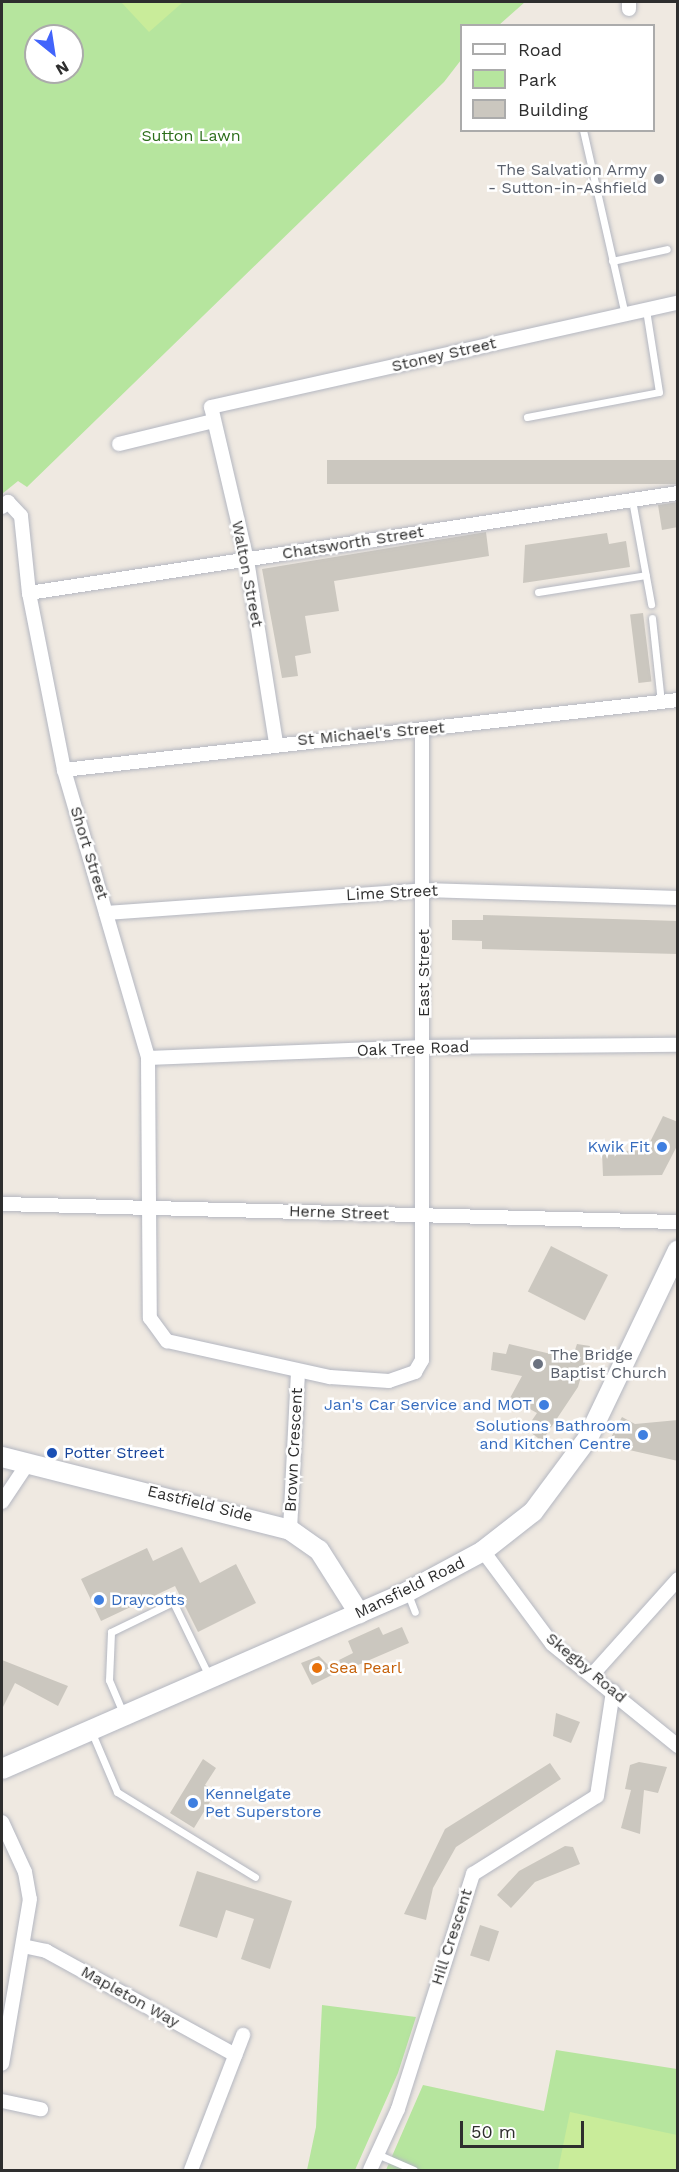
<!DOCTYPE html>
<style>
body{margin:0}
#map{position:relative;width:679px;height:2172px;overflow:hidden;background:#efe9e1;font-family:"Work Sans",sans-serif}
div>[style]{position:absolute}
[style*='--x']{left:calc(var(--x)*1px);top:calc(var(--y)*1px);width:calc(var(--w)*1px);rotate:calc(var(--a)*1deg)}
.green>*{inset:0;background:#b6e59e}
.pitch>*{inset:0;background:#c9ec9a}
.building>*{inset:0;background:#cbc7bf;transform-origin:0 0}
.roads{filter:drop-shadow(0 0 2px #b4b7c1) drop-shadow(0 0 2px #b4b7c1)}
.lane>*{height:7px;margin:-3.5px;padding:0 3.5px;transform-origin:3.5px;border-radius:3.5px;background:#fff}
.street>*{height:14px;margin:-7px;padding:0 7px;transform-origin:7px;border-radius:7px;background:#fff}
.secondary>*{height:20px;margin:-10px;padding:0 10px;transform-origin:10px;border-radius:10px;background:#fff}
.dots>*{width:16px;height:16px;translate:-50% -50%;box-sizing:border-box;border:3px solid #fff;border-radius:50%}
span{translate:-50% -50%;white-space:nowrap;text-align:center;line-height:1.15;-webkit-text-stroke:5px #fff;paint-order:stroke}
.park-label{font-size:16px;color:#2c6e1b}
.worship-label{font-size:16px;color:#5b616d}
.right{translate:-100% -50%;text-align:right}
.left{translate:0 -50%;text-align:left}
.street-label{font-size:16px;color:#2e2e2e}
.shop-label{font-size:16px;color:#366cbe}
.transit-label{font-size:16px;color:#164399}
.food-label{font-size:16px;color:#c56008}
.frame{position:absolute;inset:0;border:3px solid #2e2e2e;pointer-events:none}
.legend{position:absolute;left:460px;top:24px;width:195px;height:108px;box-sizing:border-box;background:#fff;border:2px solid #ababab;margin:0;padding:8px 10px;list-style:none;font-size:18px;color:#2e2e2e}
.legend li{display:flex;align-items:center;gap:12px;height:30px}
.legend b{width:30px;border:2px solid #ababab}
.north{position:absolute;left:24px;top:24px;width:60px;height:60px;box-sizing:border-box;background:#fff;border:2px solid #ababab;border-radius:50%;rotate:150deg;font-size:16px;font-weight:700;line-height:24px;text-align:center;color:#2e2e2e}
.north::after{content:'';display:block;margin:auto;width:21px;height:27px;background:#4264fb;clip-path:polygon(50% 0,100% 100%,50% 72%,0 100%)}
.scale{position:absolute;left:460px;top:2121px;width:124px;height:27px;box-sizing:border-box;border:3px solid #2e2e2e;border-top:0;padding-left:8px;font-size:18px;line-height:21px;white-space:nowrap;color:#2e2e2e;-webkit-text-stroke:4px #fff;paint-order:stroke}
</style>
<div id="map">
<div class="green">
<i style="clip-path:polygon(evenodd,2px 2px,525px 2px,499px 25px,462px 26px,461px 60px,444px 82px,27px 487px,18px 481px,2px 494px,2px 2px,36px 36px,72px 36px,72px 72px,36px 72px,36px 36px)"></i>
<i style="clip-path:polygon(322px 2005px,416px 2017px,398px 2073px,355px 2170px,307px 2170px,316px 2127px)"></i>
<i style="clip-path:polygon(556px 2050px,677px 2069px,677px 2170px,386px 2170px,423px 2085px,544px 2111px)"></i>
</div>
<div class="pitch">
<i style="clip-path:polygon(121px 2px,183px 2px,149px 32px)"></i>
<i style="clip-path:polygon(570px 2112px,677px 2135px,677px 2170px,558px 2170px)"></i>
</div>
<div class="building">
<i style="left:678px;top:460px;width:24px;height:351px;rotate:90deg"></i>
<i style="clip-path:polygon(678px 502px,678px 527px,662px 530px,658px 505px)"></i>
<i style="clip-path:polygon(486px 532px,489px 556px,334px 581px,339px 611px,305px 616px,311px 653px,295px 656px,298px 676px,282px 678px,262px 569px)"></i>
<i style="clip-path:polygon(607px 533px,609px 544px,626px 541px,630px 567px,523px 583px,525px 545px)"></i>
<i style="left:643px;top:613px;width:69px;height:13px;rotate:83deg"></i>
<i style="clip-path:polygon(483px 915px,678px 921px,678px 954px,482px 949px,482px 941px,452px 940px,452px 920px,483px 920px)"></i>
<i style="clip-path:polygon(663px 1116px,678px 1122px,678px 1144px,662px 1175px,603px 1176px,602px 1152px,646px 1150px)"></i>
<i style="left:551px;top:1246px;width:64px;height:51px;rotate:27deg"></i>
<i style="clip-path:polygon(509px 1344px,572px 1359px,577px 1344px,590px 1346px,578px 1387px,542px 1441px,526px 1429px,537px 1413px,510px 1398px,522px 1376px,491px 1370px,493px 1352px,506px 1354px)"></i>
<i style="clip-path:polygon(622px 1417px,635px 1424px,678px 1420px,678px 1461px,607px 1445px)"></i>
<i style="clip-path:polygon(182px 1547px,200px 1583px,236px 1564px,256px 1603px,198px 1632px,175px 1586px,101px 1621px,81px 1579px,147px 1548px,153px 1561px)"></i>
<i style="clip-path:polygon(379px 1627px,383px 1635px,402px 1627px,409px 1643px,344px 1671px,339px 1660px,353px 1653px,348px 1641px)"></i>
<i style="clip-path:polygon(319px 1656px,336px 1673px,312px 1685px,301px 1663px)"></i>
<i style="clip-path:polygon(2px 1660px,68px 1686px,58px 1706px,15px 1683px,2px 1709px)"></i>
<i style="clip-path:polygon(556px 1713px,580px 1722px,571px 1743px,553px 1736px)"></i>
<i style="clip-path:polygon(203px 1759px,216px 1768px,205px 1785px,216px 1792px,194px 1828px,170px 1813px)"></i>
<i style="clip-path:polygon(639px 1762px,667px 1767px,658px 1793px,644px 1790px,640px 1834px,621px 1828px,631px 1790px,625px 1789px,630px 1765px)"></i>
<i style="clip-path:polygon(550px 1763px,561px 1779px,456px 1847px,433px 1888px,426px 1920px,404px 1914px,445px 1829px)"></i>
<i style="clip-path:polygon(565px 1846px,573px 1847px,580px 1864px,535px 1882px,511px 1908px,497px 1895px,519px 1871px)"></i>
<i style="clip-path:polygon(197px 1871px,292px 1901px,270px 1969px,241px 1959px,254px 1919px,226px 1910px,217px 1938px,179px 1926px)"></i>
<i style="left:480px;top:1925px;width:20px;height:32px;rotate:18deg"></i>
</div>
<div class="roads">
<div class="lane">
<i style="--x:583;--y:130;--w:190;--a:77.2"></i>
<i style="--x:612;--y:261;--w:56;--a:-12.3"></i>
<i style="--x:527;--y:417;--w:134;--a:-10.7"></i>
<i style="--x:659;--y:392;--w:83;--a:-99"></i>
<i style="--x:632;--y:500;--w:106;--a:79.6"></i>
<i style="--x:538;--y:592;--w:109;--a:-8.9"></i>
<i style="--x:652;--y:618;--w:84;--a:83.9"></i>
<i style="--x:408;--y:1594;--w:19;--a:69"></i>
<i style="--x:123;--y:1713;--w:36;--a:-113"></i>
<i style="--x:109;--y:1680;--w:48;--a:-87.6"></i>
<i style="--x:111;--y:1632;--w:69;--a:-25.8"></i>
<i style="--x:173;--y:1602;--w:82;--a:64.1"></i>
<i style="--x:92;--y:1733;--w:64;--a:67"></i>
<i style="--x:117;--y:1792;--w:162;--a:31.6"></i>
<i style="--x:377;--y:2154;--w:40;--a:23.4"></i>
</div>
<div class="street">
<i style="--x:629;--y:9;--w:7;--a:-90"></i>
<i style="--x:119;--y:444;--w:97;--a:-13.7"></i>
<i style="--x:2;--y:507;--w:8;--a:-40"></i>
<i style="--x:8;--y:502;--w:19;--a:47"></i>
<i style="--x:21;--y:516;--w:77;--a:84.1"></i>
<i style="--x:29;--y:593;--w:180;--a:78.8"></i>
<i style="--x:64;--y:770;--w:300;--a:73.7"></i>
<i style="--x:148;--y:1058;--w:260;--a:89.6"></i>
<i style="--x:150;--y:1318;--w:29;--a:54"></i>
<i style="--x:167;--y:1341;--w:167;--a:12.5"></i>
<i style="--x:330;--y:1377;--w:59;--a:3.9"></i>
<i style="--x:389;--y:1381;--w:28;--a:-19"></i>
<i style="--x:415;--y:1372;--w:14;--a:-60"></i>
<i style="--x:422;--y:1360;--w:630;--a:-90"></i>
<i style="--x:29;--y:593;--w:657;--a:-8.76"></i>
<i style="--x:276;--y:743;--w:185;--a:-99"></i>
<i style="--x:247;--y:560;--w:157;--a:-103.2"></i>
<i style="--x:211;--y:407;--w:478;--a:-12.6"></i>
<i style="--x:64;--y:770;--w:618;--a:-6.5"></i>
<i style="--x:106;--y:913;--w:319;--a:-4.1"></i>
<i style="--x:424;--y:890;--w:254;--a:1.8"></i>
<i style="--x:148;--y:1058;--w:276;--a:-2.3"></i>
<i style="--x:424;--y:1047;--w:254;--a:-0.5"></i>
<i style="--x:2;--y:1204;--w:676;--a:1.53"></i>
<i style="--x:2;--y:1502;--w:47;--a:-56.3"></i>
<i style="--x:290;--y:1530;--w:159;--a:-87.1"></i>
<i style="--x:483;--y:1551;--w:116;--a:53.4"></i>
<i style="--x:552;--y:1644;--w:162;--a:39"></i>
<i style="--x:592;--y:1675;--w:129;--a:-48.1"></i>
<i style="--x:2;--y:1822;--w:55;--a:65.3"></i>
<i style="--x:25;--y:1872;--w:27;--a:80"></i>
<i style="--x:30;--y:1899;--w:167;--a:99.6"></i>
<i style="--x:23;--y:1946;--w:24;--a:12"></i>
<i style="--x:46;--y:1951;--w:216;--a:28.8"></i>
<i style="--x:2;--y:2101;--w:40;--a:12"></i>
<i style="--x:191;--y:2170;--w:145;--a:-68.9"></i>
<i style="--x:370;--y:2170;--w:67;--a:-65.3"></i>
<i style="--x:398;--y:2109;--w:247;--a:-72.3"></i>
<i style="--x:473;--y:1874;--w:146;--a:-32.2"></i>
<i style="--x:597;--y:1796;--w:106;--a:-81.3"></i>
</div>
<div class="secondary">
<i style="--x:2;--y:1457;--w:297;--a:14.2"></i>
<i style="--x:290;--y:1530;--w:35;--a:35"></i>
<i style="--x:319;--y:1550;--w:75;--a:57.6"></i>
<i style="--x:2;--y:1769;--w:442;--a:-23.6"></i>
<i style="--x:407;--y:1592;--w:86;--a:-28.3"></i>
<i style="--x:483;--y:1551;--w:63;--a:-38"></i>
<i style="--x:533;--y:1512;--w:92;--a:-53.4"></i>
<i style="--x:588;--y:1438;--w:208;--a:-64.4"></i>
</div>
</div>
<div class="dots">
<i style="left:659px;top:179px;background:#6b7280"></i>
<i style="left:662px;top:1147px;background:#3f7fe0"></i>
<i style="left:538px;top:1364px;background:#6b7280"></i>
<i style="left:544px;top:1405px;background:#3f7fe0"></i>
<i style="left:643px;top:1435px;background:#3f7fe0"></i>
<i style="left:52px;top:1453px;background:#1a4fb4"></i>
<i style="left:99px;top:1600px;background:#3f7fe0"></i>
<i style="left:317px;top:1668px;background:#e8710a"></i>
<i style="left:193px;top:1803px;background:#3f7fe0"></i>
</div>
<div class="park-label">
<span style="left:191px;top:136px">Sutton Lawn</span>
</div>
<div class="worship-label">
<span class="right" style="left:647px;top:179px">The Salvation Army<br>- Sutton-in-Ashfield</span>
<span class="left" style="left:550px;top:1364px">The Bridge<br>Baptist Church</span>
</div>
<div class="street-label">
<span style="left:444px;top:355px;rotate:-13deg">Stoney Street</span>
<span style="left:353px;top:543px;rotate:-9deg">Chatsworth Street</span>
<span style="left:247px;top:574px;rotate:79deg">Walton Street</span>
<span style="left:371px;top:734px;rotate:-5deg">St Michael's Street</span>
<span style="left:89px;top:853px;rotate:73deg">Short Street</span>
<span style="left:392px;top:893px;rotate:-3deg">Lime Street</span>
<span style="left:424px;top:973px;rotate:-90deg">East Street</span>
<span style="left:413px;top:1049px;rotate:-2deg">Oak Tree Road</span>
<span style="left:339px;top:1213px;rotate:2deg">Herne Street</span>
<span style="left:294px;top:1450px;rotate:-87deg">Brown Crescent</span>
<span style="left:200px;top:1504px;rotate:14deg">Eastfield Side</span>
<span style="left:410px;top:1588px;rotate:-26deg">Mansfield Road</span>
<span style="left:586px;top:1668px;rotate:40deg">Skegby Road</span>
<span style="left:452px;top:1937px;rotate:-72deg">Hill Crescent</span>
<span style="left:130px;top:1997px;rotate:29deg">Mapleton Way</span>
</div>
<div class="shop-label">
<span class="right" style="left:650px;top:1147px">Kwik Fit</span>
<span class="right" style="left:532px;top:1405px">Jan's Car Service and MOT</span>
<span class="right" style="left:631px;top:1435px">Solutions Bathroom<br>and Kitchen Centre</span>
<span class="left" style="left:111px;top:1600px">Draycotts</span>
<span class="left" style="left:205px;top:1803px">Kennelgate<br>Pet Superstore</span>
</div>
<div class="transit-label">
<span class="left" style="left:64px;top:1453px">Potter Street</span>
</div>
<div class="food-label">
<span class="left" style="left:329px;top:1668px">Sea Pearl</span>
</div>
<div class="frame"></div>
<ul class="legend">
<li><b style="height:8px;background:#fff"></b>Road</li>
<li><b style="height:16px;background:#b6e59e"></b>Park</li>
<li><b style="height:16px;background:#cbc7bf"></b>Building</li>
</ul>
<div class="north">N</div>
<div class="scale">50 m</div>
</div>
